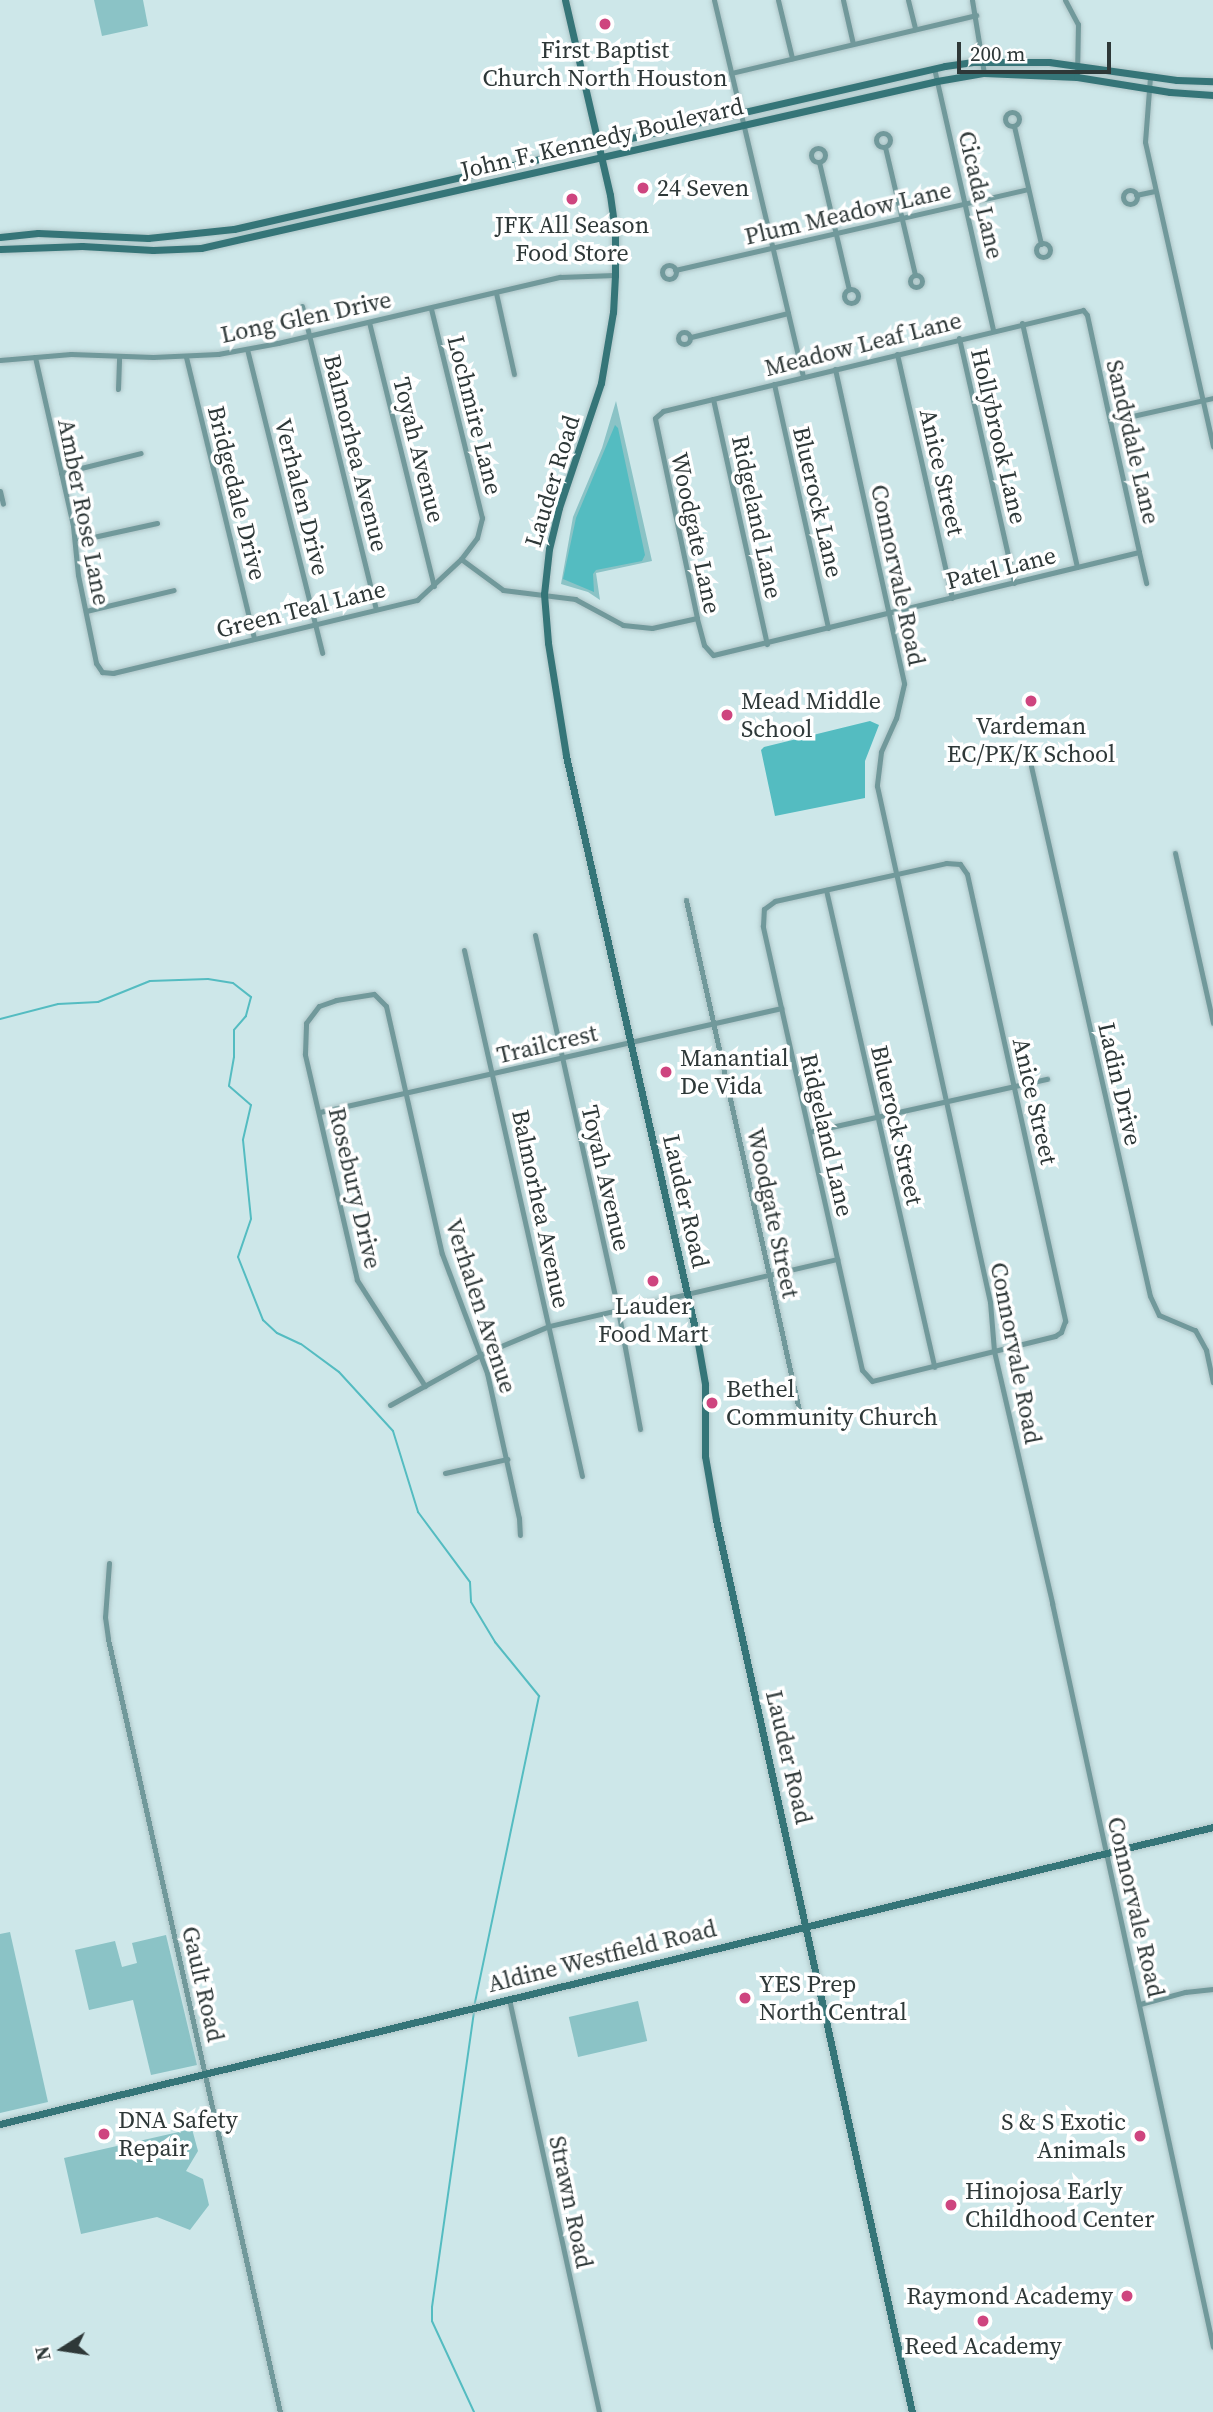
<!DOCTYPE html>
<style>
body{margin:0}
#map{position:relative;width:1213px;height:2412px;overflow:hidden;background:#cde7e9;font-family:"Source Serif 4",serif}
div>[style]{position:absolute}
[style*='--x']{left:calc(var(--x)*1px);top:calc(var(--y)*1px);width:calc(var(--w)*1px);rotate:calc(var(--a)*1deg)}
.green>*{inset:0;background:#8bc3c6;transform-origin:0 0}
.water>*{inset:0;background:#54bcc1}
.stream>*{height:2px;margin:-1px;padding:0 1px;transform-origin:1px;border-radius:1px;background:#54bcc1}
.roads{filter:drop-shadow(0 0 2px #adc4c6) drop-shadow(0 0 2px #adc4c6)}
.street>*{height:5px;margin:-2.5px;padding:0 2.5px;transform-origin:2.5px;border-radius:2.5px;background:#71999b}
.street>.ring{margin:-2.5px;padding:0;box-sizing:content-box;background:none;border:5px solid #71999b;border-radius:50%}
.secondary>*{height:7px;margin:-3.5px;padding:0 3.5px;transform-origin:3.5px;border-radius:3.5px;background:#357578}
.dots>*{width:19px;height:19px;translate:-50% -50%;box-sizing:border-box;border:4px solid #fff;border-radius:50%}
span{translate:-50% -50%;white-space:nowrap;text-align:center;line-height:1.15;-webkit-text-stroke:7px #fff;paint-order:stroke}
.poi-label{font-size:24px;color:#2e3838}
.left{translate:0 -50%;text-align:left}
.right{translate:-100% -50%;text-align:right}
.street-label{font-size:24px;color:#2e3838}
.north{position:absolute;left:28px;top:2314px;width:70px;height:70px;-webkit-text-stroke:5px #fff;paint-order:stroke;rotate:258deg;font-size:19px;font-weight:700;line-height:28px;text-align:center;color:#2e3838}
.north::after{content:'';display:block;margin:auto;width:24px;height:32px;background:#2e3838;clip-path:polygon(50% 0,100% 100%,50% 72%,0 100%)}
.scale{position:absolute;left:957px;top:42px;width:154px;height:32px;box-sizing:border-box;border:4px solid #2e3838;border-top:0;padding-left:9px;font-size:21px;line-height:24px;white-space:nowrap;color:#2e3838;-webkit-text-stroke:5px #fff;paint-order:stroke}
</style>
<div id="map">
<div class="green">
<i style="clip-path:polygon(94px 0,143px 0,148px 26px,102px 36px)"></i>
<i style="clip-path:polygon(616px 401px,652px 561px,596px 573px,600px 600px,588px 592px,561px 584px,573px 517px,602px 448px)"></i>
<i style="clip-path:polygon(10px 1932px,48px 2102px,0 2113px,0 1934px)"></i>
<i style="clip-path:polygon(166px 1935px,197px 2065px,151px 2075px,133px 2000px,89px 2010px,75px 1950px,115px 1941px,122px 1967px,137px 1963px,132px 1943px)"></i>
<i style="left:638px;top:2001px;width:41px;height:71px;rotate:77deg"></i>
<i style="clip-path:polygon(192px 2129px,198px 2151px,186px 2171px,203px 2179px,209px 2205px,190px 2230px,157px 2217px,81px 2234px,64px 2158px)"></i>
</div>
<div class="water">
<i style="clip-path:polygon(615px 425px,618px 428px,645px 555px,642px 561px,596px 570px,593px 574px,594px 592px,563px 579px,576px 518px)"></i>
<i style="clip-path:polygon(870px 721px,879px 725px,865px 761px,865px 798px,775px 816px,761px 750px,764px 747px)"></i>
</div>
<div class="stream">
<i style="--x:0;--y:1019;--w:60;--a:-14.5"></i>
<i style="--x:58;--y:1004;--w:40;--a:-2.9"></i>
<i style="--x:98;--y:1002;--w:56;--a:-22"></i>
<i style="--x:150;--y:981;--w:58;--a:-2"></i>
<i style="--x:208;--y:979;--w:25;--a:9"></i>
<i style="--x:233;--y:983;--w:23;--a:38"></i>
<i style="--x:251;--y:997;--w:20;--a:105"></i>
<i style="--x:246;--y:1016;--w:18;--a:131"></i>
<i style="--x:234;--y:1030;--w:27;--a:90"></i>
<i style="--x:234;--y:1057;--w:29;--a:100"></i>
<i style="--x:229;--y:1086;--w:29;--a:41"></i>
<i style="--x:251;--y:1105;--w:36;--a:103"></i>
<i style="--x:243;--y:1140;--w:79;--a:84.2"></i>
<i style="--x:251;--y:1219;--w:40;--a:108.9"></i>
<i style="--x:238;--y:1257;--w:68;--a:68.4"></i>
<i style="--x:263;--y:1320;--w:19;--a:43"></i>
<i style="--x:277;--y:1333;--w:26;--a:25"></i>
<i style="--x:301;--y:1344;--w:47;--a:36.4"></i>
<i style="--x:339;--y:1372;--w:80;--a:47.5"></i>
<i style="--x:393;--y:1431;--w:85;--a:72.8"></i>
<i style="--x:418;--y:1512;--w:87;--a:53.4"></i>
<i style="--x:470;--y:1582;--w:20;--a:87"></i>
<i style="--x:471;--y:1602;--w:47;--a:59"></i>
<i style="--x:495;--y:1642;--w:70;--a:50.8"></i>
<i style="--x:539;--y:1696;--w:314;--a:101.8"></i>
<i style="--x:474;--y:2412;--w:100;--a:-114.8"></i>
<i style="--x:432;--y:2321;--w:14;--a:-90"></i>
<i style="--x:432;--y:2307;--w:298;--a:-81.9"></i>
</div>
<div class="roads">
<div class="street">
<i style="--x:714;--y:0;--w:387;--a:76.7"></i>
<i style="--x:778;--y:0;--w:60;--a:76.4"></i>
<i style="--x:843;--y:0;--w:45;--a:77.2"></i>
<i style="--x:908;--y:0;--w:30;--a:76"></i>
<i style="--x:972;--y:0;--w:74;--a:80.7"></i>
<i style="--x:1065;--y:0;--w:27;--a:62"></i>
<i style="--x:1078;--y:24;--w:53;--a:91.1"></i>
<i style="--x:934;--y:68;--w:269;--a:77.3"></i>
<i style="--x:731;--y:73;--w:252;--a:-13.3"></i>
<i style="--x:1150;--y:77;--w:65;--a:94.4"></i>
<i style="--x:1145;--y:142;--w:312;--a:77.4"></i>
<i class="ring" style="left:1005px;top:112px;width:9px;height:9px"></i>
<i style="--x:1014;--y:126;--w:121;--a:77.1"></i>
<i class="ring" style="left:876px;top:133px;width:9px;height:9px"></i>
<i style="--x:885;--y:147;--w:131;--a:76.8"></i>
<i class="ring" style="left:811px;top:148px;width:9px;height:9px"></i>
<i style="--x:819;--y:162;--w:131;--a:76.8"></i>
<i class="ring" style="left:1123px;top:190px;width:9px;height:9px"></i>
<i style="--x:1136;--y:195;--w:19;--a:-12"></i>
<i class="ring" style="left:1036px;top:243px;width:9px;height:9px"></i>
<i class="ring" style="left:662px;top:265px;width:9px;height:9px"></i>
<i style="--x:675;--y:270;--w:362;--a:-12.9"></i>
<i class="ring" style="left:910px;top:275px;width:7px;height:7px"></i>
<i class="ring" style="left:844px;top:289px;width:9px;height:9px"></i>
<i style="--x:496;--y:293;--w:83;--a:77.5"></i>
<i style="--x:302;--y:306;--w:312;--a:76.3"></i>
<i style="--x:369;--y:322;--w:272;--a:76.2"></i>
<i style="--x:1022;--y:323;--w:250;--a:77.3"></i>
<i class="ring" style="left:678px;top:332px;width:7px;height:7px"></i>
<i style="--x:691;--y:337;--w:100;--a:-13.9"></i>
<i style="--x:959;--y:338;--w:251;--a:77.3"></i>
<i style="--x:247;--y:349;--w:313;--a:76.1"></i>
<i style="--x:897;--y:354;--w:250;--a:77.3"></i>
<i style="--x:35;--y:357;--w:173;--a:77.3"></i>
<i style="--x:73;--y:526;--w:49;--a:84.2"></i>
<i style="--x:78;--y:575;--w:90;--a:78.4"></i>
<i style="--x:96;--y:663;--w:11;--a:56"></i>
<i style="--x:102;--y:672;--w:11;--a:5"></i>
<i style="--x:113;--y:673;--w:313;--a:-13.5"></i>
<i style="--x:417;--y:600;--w:60;--a:-43"></i>
<i style="--x:461;--y:559;--w:26;--a:-53"></i>
<i style="--x:477;--y:538;--w:21;--a:-76"></i>
<i style="--x:482;--y:518;--w:216;--a:-103.7"></i>
<i style="--x:186;--y:357;--w:289;--a:76.4"></i>
<i style="--x:0;--y:360;--w:71;--a:-4.8"></i>
<i style="--x:71;--y:354;--w:82;--a:2.1"></i>
<i style="--x:153;--y:357;--w:65;--a:-2.6"></i>
<i style="--x:218;--y:354;--w:61;--a:-10.4"></i>
<i style="--x:278;--y:343;--w:290;--a:-13.2"></i>
<i style="--x:560;--y:277;--w:55;--a:-2.1"></i>
<i style="--x:835;--y:369;--w:322;--a:77.6"></i>
<i style="--x:904;--y:684;--w:35;--a:103"></i>
<i style="--x:896;--y:718;--w:37;--a:114"></i>
<i style="--x:881;--y:752;--w:34;--a:97"></i>
<i style="--x:877;--y:786;--w:528;--a:77.65"></i>
<i style="--x:990;--y:1302;--w:49;--a:85.3"></i>
<i style="--x:994;--y:1351;--w:259;--a:77"></i>
<i style="--x:1052;--y:1603;--w:761;--a:77.79"></i>
<i style="--x:774;--y:384;--w:250;--a:77.5"></i>
<i style="--x:118;--y:389;--w:33;--a:-88"></i>
<i style="--x:713;--y:399;--w:251;--a:77.6"></i>
<i style="--x:1110;--y:421;--w:106;--a:-12.6"></i>
<i style="--x:61;--y:473;--w:82;--a:-14"></i>
<i style="--x:0;--y:491;--w:13;--a:77"></i>
<i style="--x:75;--y:541;--w:84;--a:-12.4"></i>
<i style="--x:1139;--y:552;--w:438;--a:166.4"></i>
<i style="--x:713;--y:655;--w:13;--a:-132"></i>
<i style="--x:704;--y:645;--w:28;--a:-105"></i>
<i style="--x:697;--y:618;--w:204;--a:-101.9"></i>
<i style="--x:655;--y:418;--w:11;--a:-41"></i>
<i style="--x:663;--y:411;--w:432;--a:-13.5"></i>
<i style="--x:1083;--y:310;--w:6;--a:51"></i>
<i style="--x:1087;--y:315;--w:108;--a:77.8"></i>
<i style="--x:1110;--y:421;--w:134;--a:77.5"></i>
<i style="--x:1139;--y:552;--w:32;--a:77"></i>
<i style="--x:461;--y:559;--w:52;--a:36.4"></i>
<i style="--x:503;--y:590;--w:73;--a:7.1"></i>
<i style="--x:575;--y:599;--w:55;--a:28.4"></i>
<i style="--x:623;--y:625;--w:29;--a:6"></i>
<i style="--x:652;--y:628;--w:46;--a:-12.5"></i>
<i style="--x:86;--y:611;--w:90;--a:-13.4"></i>
<i style="--x:1031;--y:766;--w:543;--a:77.35"></i>
<i style="--x:1150;--y:1296;--w:21;--a:65"></i>
<i style="--x:1159;--y:1315;--w:39;--a:23"></i>
<i style="--x:1195;--y:1330;--w:23;--a:61"></i>
<i style="--x:1206;--y:1350;--w:33;--a:78"></i>
<i style="--x:1175;--y:853;--w:174;--a:77.4"></i>
<i style="--x:946;--y:863;--w:14;--a:4"></i>
<i style="--x:960;--y:864;--w:12;--a:55"></i>
<i style="--x:967;--y:874;--w:458;--a:77.6"></i>
<i style="--x:1065;--y:1321;--w:12;--a:110"></i>
<i style="--x:1061;--y:1332;--w:7;--a:146"></i>
<i style="--x:1055;--y:1336;--w:188;--a:166.2"></i>
<i style="--x:872;--y:1381;--w:15;--a:-132"></i>
<i style="--x:862;--y:1370;--w:455;--a:-102.6"></i>
<i style="--x:763;--y:926;--w:17;--a:-87"></i>
<i style="--x:764;--y:909;--w:14;--a:-36"></i>
<i style="--x:775;--y:901;--w:175;--a:-12.5"></i>
<i style="--x:826;--y:890;--w:489;--a:77.2"></i>
<i style="--x:686;--y:900;--w:522;--a:77.51"></i>
<i style="--x:535;--y:935;--w:384;--a:77.5"></i>
<i style="--x:618;--y:1310;--w:121;--a:79.5"></i>
<i style="--x:464;--y:950;--w:539;--a:77.36"></i>
<i style="--x:320;--y:1112;--w:473;--a:-12.7"></i>
<i style="--x:809;--y:1132;--w:244;--a:-12.6"></i>
<i style="--x:425;--y:1386;--w:126;--a:-122.7"></i>
<i style="--x:357;--y:1280;--w:232;--a:-103"></i>
<i style="--x:305;--y:1054;--w:31;--a:-88"></i>
<i style="--x:306;--y:1023;--w:21;--a:-53"></i>
<i style="--x:319;--y:1006;--w:18;--a:-19"></i>
<i style="--x:336;--y:1000;--w:38;--a:-9"></i>
<i style="--x:374;--y:994;--w:17;--a:45"></i>
<i style="--x:386;--y:1006;--w:254;--a:77.3"></i>
<i style="--x:442;--y:1254;--w:127;--a:69.3"></i>
<i style="--x:487;--y:1373;--w:148;--a:77.6"></i>
<i style="--x:519;--y:1518;--w:17;--a:87"></i>
<i style="--x:390;--y:1405;--w:105;--a:-29"></i>
<i style="--x:482;--y:1354;--w:73;--a:-22.7"></i>
<i style="--x:549;--y:1326;--w:296;--a:-13.1"></i>
<i style="--x:445;--y:1473;--w:64;--a:-12.7"></i>
<i style="--x:109;--y:1563;--w:54;--a:94.2"></i>
<i style="--x:105;--y:1617;--w:22;--a:82"></i>
<i style="--x:108;--y:1639;--w:792;--a:77.46"></i>
<i style="--x:509;--y:1999;--w:423;--a:77.7"></i>
<i style="--x:1140;--y:2004;--w:47;--a:-14.9"></i>
<i style="--x:1185;--y:1992;--w:28;--a:-6"></i>
</div>
<div class="secondary">
<i style="--x:565;--y:0;--w:200;--a:77"></i>
<i style="--x:610;--y:195;--w:36;--a:82"></i>
<i style="--x:615;--y:231;--w:44;--a:90"></i>
<i style="--x:615;--y:275;--w:37;--a:93"></i>
<i style="--x:613;--y:312;--w:72;--a:99.6"></i>
<i style="--x:601;--y:383;--w:132;--a:108.6"></i>
<i style="--x:559;--y:508;--w:42;--a:103.7"></i>
<i style="--x:549;--y:549;--w:45;--a:96.3"></i>
<i style="--x:544;--y:594;--w:49;--a:85.3"></i>
<i style="--x:548;--y:643;--w:114;--a:80.9"></i>
<i style="--x:566;--y:756;--w:597;--a:77.31"></i>
<i style="--x:697;--y:1338;--w:47;--a:80.1"></i>
<i style="--x:705;--y:1384;--w:72;--a:90"></i>
<i style="--x:705;--y:1456;--w:65;--a:80.2"></i>
<i style="--x:716;--y:1520;--w:913;--a:77.61"></i>
<i style="--x:0;--y:237;--w:38;--a:-6"></i>
<i style="--x:38;--y:233;--w:110;--a:2.6"></i>
<i style="--x:148;--y:238;--w:86;--a:-6"></i>
<i style="--x:234;--y:229;--w:729;--a:-12.91"></i>
<i style="--x:945;--y:66;--w:30;--a:-8"></i>
<i style="--x:975;--y:62;--w:74;--a:0"></i>
<i style="--x:1049;--y:62;--w:129;--a:8"></i>
<i style="--x:1177;--y:80;--w:36;--a:2"></i>
<i style="--x:0;--y:249;--w:82;--a:-2.1"></i>
<i style="--x:82;--y:246;--w:71;--a:3.2"></i>
<i style="--x:153;--y:250;--w:48;--a:-2.4"></i>
<i style="--x:201;--y:248;--w:755;--a:-12.78"></i>
<i style="--x:937;--y:81;--w:48;--a:-9.7"></i>
<i style="--x:984;--y:73;--w:93;--a:2.5"></i>
<i style="--x:1077;--y:77;--w:94;--a:9.2"></i>
<i style="--x:1170;--y:92;--w:43;--a:4"></i>
<i style="--x:0;--y:2124;--w:1249;--a:-13.76"></i>
</div>
</div>
<div class="dots">
<i style="left:605px;top:24px;background:#ce457f"></i>
<i style="left:643px;top:188px;background:#ce457f"></i>
<i style="left:572px;top:199px;background:#ce457f"></i>
<i style="left:1031px;top:701px;background:#ce457f"></i>
<i style="left:727px;top:715px;background:#ce457f"></i>
<i style="left:666px;top:1072px;background:#ce457f"></i>
<i style="left:653px;top:1281px;background:#ce457f"></i>
<i style="left:712px;top:1403px;background:#ce457f"></i>
<i style="left:745px;top:1998px;background:#ce457f"></i>
<i style="left:104px;top:2134px;background:#ce457f"></i>
<i style="left:1140px;top:2136px;background:#ce457f"></i>
<i style="left:951px;top:2205px;background:#ce457f"></i>
<i style="left:1127px;top:2296px;background:#ce457f"></i>
<i style="left:983px;top:2321px;background:#ce457f"></i>
</div>
<div class="poi-label">
<span style="left:605px;top:64px">First Baptist<br>Church North Houston</span>
<span class="left" style="left:657px;top:188px">24 Seven</span>
<span style="left:572px;top:239px">JFK All Season<br>Food Store</span>
<span class="left" style="left:741px;top:715px">Mead Middle<br>School</span>
<span style="left:1031px;top:740px">Vardeman<br>EC/PK/K School</span>
<span class="left" style="left:680px;top:1072px">Manantial<br>De Vida</span>
<span style="left:653px;top:1320px">Lauder<br>Food Mart</span>
<span class="left" style="left:726px;top:1403px">Bethel<br>Community Church</span>
<span class="left" style="left:759px;top:1998px">YES Prep<br>North Central</span>
<span class="left" style="left:118px;top:2134px">DNA Safety<br>Repair</span>
<span class="right" style="left:1126px;top:2136px">S &amp; S Exotic<br>Animals</span>
<span class="left" style="left:965px;top:2205px">Hinojosa Early<br>Childhood Center</span>
<span class="right" style="left:1113px;top:2296px">Raymond Academy</span>
<span style="left:983px;top:2346px">Reed Academy</span>
</div>
<div class="street-label">
<span style="left:602px;top:138px;rotate:-13deg">John F. Kennedy Boulevard</span>
<span style="left:981px;top:195px;rotate:77deg">Cicada Lane</span>
<span style="left:848px;top:213px;rotate:-13deg">Plum Meadow Lane</span>
<span style="left:306px;top:317px;rotate:-12deg">Long Glen Drive</span>
<span style="left:863px;top:344px;rotate:-14deg">Meadow Leaf Lane</span>
<span style="left:475px;top:415px;rotate:76deg">Lochmire Lane</span>
<span style="left:999px;top:436px;rotate:77deg">Hollybrook Lane</span>
<span style="left:1133px;top:442px;rotate:77deg">Sandydale Lane</span>
<span style="left:419px;top:450px;rotate:76deg">Toyah Avenue</span>
<span style="left:356px;top:453px;rotate:76deg">Balmorhea Avenue</span>
<span style="left:942px;top:472px;rotate:77deg">Anice Street</span>
<span style="left:552px;top:481px;rotate:-73deg">Lauder Road</span>
<span style="left:237px;top:493px;rotate:76deg">Bridgedale Drive</span>
<span style="left:302px;top:497px;rotate:76deg">Verhalen Drive</span>
<span style="left:818px;top:502px;rotate:77deg">Bluerock Lane</span>
<span style="left:84px;top:512px;rotate:79deg">Amber Rose Lane</span>
<span style="left:757px;top:517px;rotate:78deg">Ridgeland Lane</span>
<span style="left:696px;top:533px;rotate:78deg">Woodgate Lane</span>
<span style="left:1001px;top:568px;rotate:-14deg">Patel Lane</span>
<span style="left:898px;top:575px;rotate:78deg">Connorvale Road</span>
<span style="left:301px;top:609px;rotate:-14deg">Green Teal Lane</span>
<span style="left:547px;top:1044px;rotate:-13deg">Trailcrest</span>
<span style="left:1120px;top:1084px;rotate:77deg">Ladin Drive</span>
<span style="left:1035px;top:1101px;rotate:77deg">Anice Street</span>
<span style="left:897px;top:1125px;rotate:77deg">Bluerock Street</span>
<span style="left:827px;top:1135px;rotate:77deg">Ridgeland Lane</span>
<span style="left:606px;top:1178px;rotate:77deg">Toyah Avenue</span>
<span style="left:355px;top:1188px;rotate:77deg">Rosebury Drive</span>
<span style="left:686px;top:1201px;rotate:77deg">Lauder Road</span>
<span style="left:541px;top:1209px;rotate:78deg">Balmorhea Avenue</span>
<span style="left:773px;top:1213px;rotate:78deg">Woodgate Street</span>
<span style="left:481px;top:1306px;rotate:72deg">Verhalen Avenue</span>
<span style="left:1016px;top:1353px;rotate:79deg">Connorvale Road</span>
<span style="left:789px;top:1757px;rotate:77deg">Lauder Road</span>
<span style="left:1136px;top:1907px;rotate:77deg">Connorvale Road</span>
<span style="left:602px;top:1956px;rotate:-14deg">Aldine Westfield Road</span>
<span style="left:203px;top:1984px;rotate:77deg">Gault Road</span>
<span style="left:571px;top:2202px;rotate:78deg">Strawn Road</span>
</div>
<div class="north">N</div>
<div class="scale">200 m</div>
</div>
